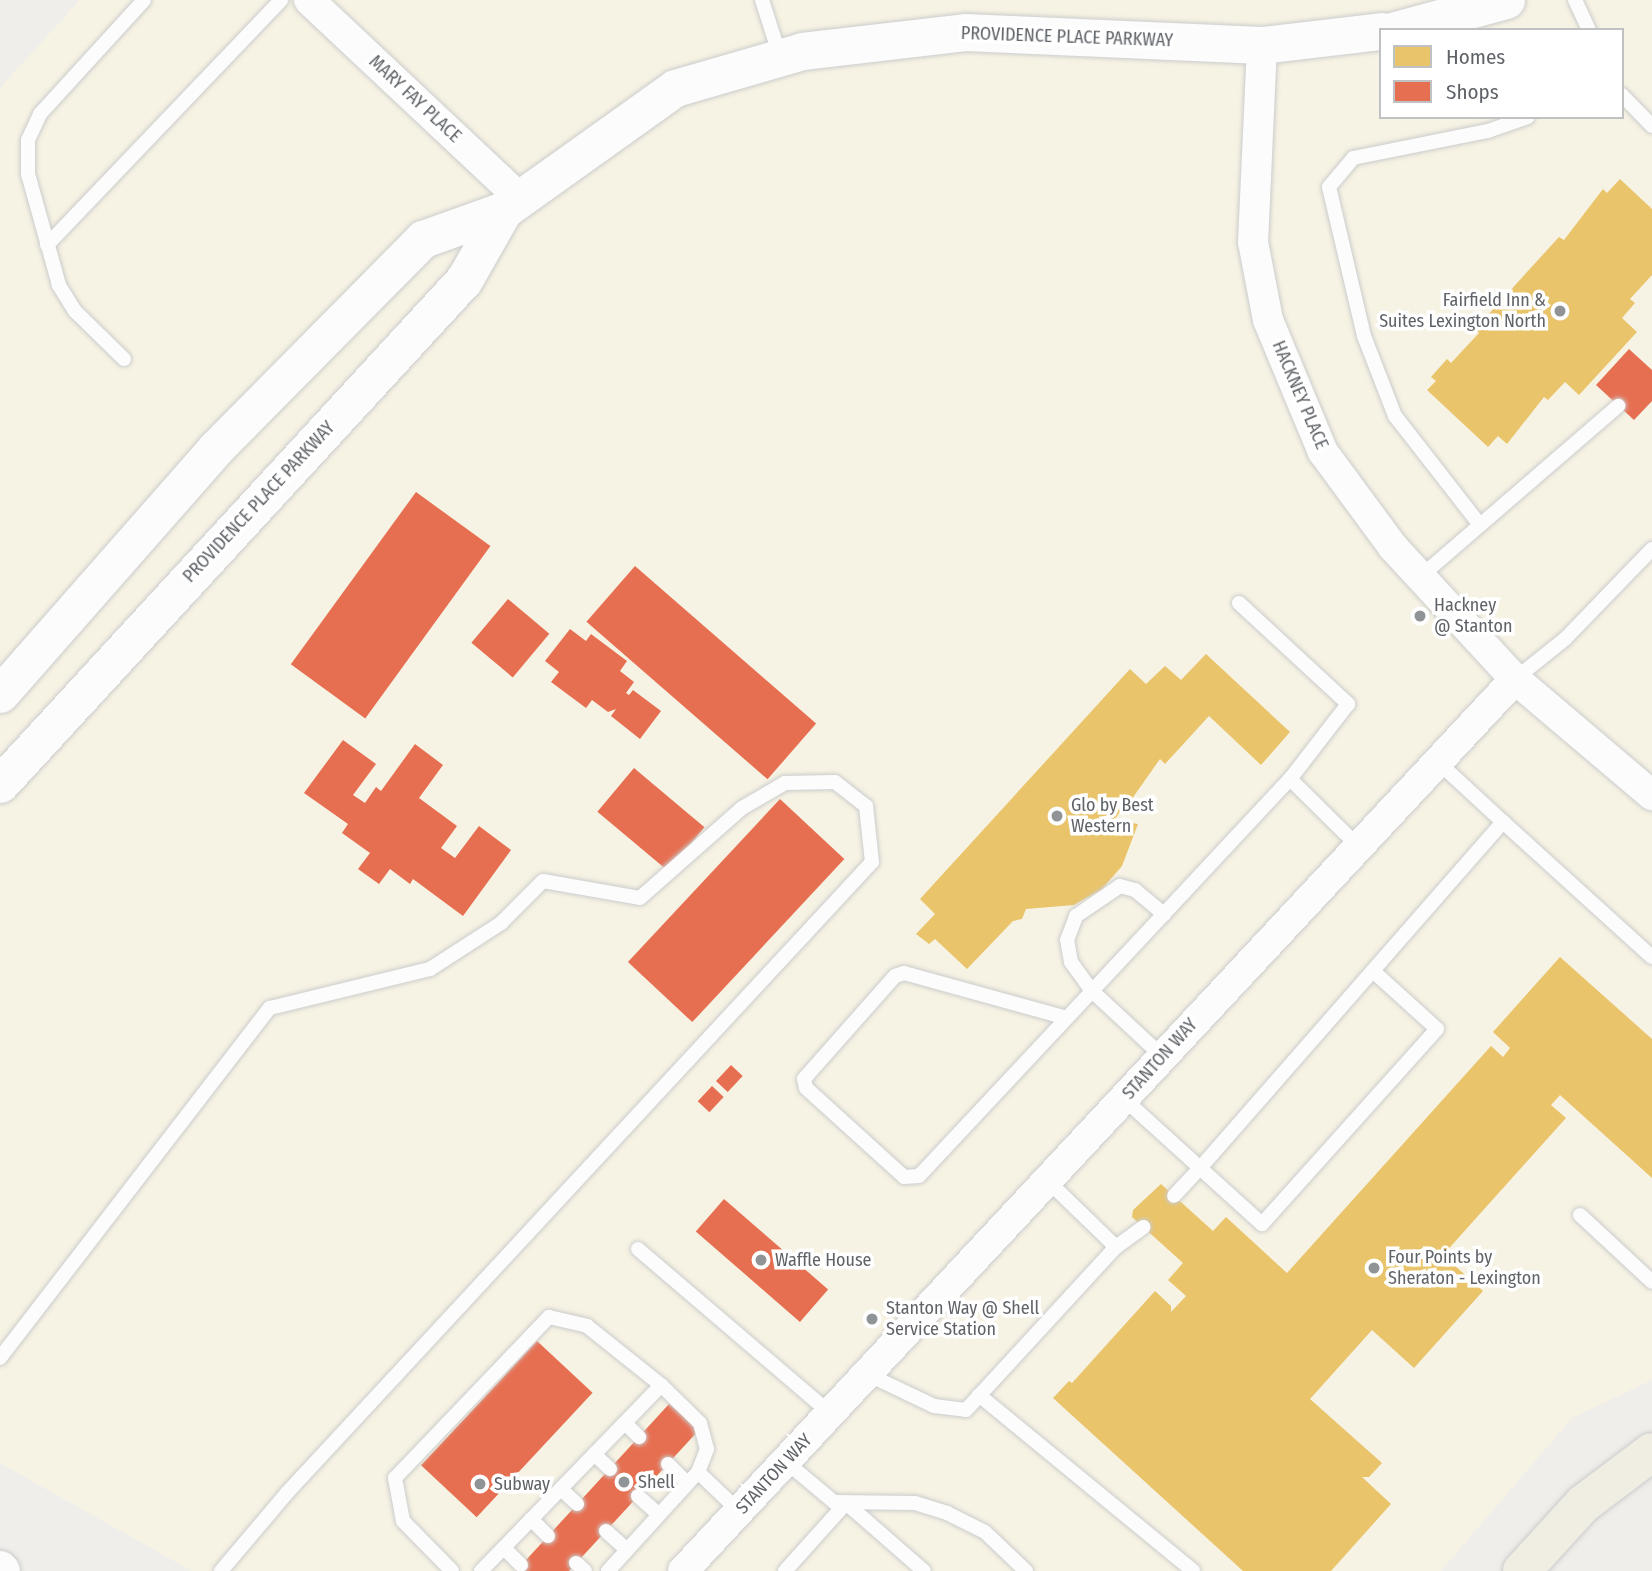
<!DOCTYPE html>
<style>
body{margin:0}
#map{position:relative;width:1652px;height:1571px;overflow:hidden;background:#efeeea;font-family:"Fira Sans Condensed",sans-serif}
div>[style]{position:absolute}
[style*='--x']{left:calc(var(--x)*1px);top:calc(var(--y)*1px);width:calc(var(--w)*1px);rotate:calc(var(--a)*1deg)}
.commercial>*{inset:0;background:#f7f3e4}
.homes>*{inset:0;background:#e9c46a}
.shops>*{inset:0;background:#e76f51;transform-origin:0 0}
.roads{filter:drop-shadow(0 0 2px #cbcccc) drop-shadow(0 0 2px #cbcccc)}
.service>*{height:14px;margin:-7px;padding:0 7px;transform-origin:7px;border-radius:7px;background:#fdfcfc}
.minor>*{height:30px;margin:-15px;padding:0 15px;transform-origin:15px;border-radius:15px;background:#fdfcfc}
.tertiary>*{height:37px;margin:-18.5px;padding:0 18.5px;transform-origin:18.5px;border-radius:18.5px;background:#fdfcfc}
.secondary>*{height:38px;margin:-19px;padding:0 19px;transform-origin:19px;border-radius:19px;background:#fdfcfc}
.motorway>*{height:38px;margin:-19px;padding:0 19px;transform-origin:19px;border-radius:19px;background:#f0ede3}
.dots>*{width:19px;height:19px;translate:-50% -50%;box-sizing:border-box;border:4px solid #fff;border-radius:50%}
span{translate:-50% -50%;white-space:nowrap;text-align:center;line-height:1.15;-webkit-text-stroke:7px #fff;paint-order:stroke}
.street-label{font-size:18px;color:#5f6368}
.poi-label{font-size:18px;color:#5f6368}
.right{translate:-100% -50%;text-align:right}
.left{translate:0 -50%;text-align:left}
.legend{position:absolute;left:1379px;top:28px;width:245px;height:91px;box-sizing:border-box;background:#fff;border:2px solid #bfc1c3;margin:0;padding:9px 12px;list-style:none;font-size:21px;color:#5f6368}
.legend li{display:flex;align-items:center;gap:14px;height:35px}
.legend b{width:35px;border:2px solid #bfc1c3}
</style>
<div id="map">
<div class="commercial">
<i style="clip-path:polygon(evenodd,80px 0,1652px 0,1652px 1380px,1572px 1418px,1441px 1571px,192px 1571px,0 1463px,0 88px,80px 0,1381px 30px,1622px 30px,1622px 117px,1381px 117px,1381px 30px)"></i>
</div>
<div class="homes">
<i style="clip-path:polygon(1620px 179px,1652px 209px,1652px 275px,1630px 299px,1635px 303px,1622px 318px,1637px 332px,1579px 395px,1565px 382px,1548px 400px,1544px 397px,1507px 444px,1498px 436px,1488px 447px,1427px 390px,1436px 381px,1431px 377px,1447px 359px,1451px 363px,1479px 333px,1475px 329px,1559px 237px,1564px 240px,1603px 189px,1607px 193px)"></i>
<i style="clip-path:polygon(1206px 654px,1290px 732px,1261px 765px,1209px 716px,1165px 764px,1160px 759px,1129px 803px,1124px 799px,1116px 807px,1121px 811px,1114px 820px,1138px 824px,1122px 866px,1102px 889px,1074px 905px,1026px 909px,1022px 919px,1013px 921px,967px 969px,935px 939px,929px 944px,916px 934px,935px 914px,920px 899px,1130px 669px,1146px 684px,1165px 666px,1181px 680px)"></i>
<i style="clip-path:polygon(1560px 957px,1652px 1039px,1652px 1178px,1560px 1095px,1551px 1105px,1566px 1118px,1443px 1255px,1483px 1291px,1414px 1368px,1372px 1330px,1310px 1399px,1382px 1463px,1369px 1477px,1362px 1477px,1391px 1504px,1331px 1571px,1243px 1571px,1053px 1398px,1069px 1381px,1072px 1383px,1155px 1291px,1171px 1306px,1171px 1312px,1186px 1296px,1168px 1280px,1183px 1263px,1132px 1217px,1133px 1210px,1161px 1184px,1213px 1231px,1226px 1217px,1287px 1273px,1491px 1046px,1503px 1057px,1510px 1048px,1493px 1032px)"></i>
</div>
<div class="shops">
<i style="clip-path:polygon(1629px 349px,1652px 370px,1652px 401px,1634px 420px,1596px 385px)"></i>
<i style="left:416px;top:492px;width:92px;height:213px;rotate:36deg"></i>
<i style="left:635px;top:566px;width:240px;height:74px;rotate:41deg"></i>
<i style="left:508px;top:599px;width:54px;height:57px;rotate:40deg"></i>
<i style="clip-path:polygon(570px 629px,586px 641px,591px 634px,627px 661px,620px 671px,634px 682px,626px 693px,629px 695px,633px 690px,661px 711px,640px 739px,611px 716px,616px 709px,608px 712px,592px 700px,586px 708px,551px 682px,559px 672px,545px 661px)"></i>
<i style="clip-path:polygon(343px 740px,376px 764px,353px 795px,365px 803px,376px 787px,381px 791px,415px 744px,443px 765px,419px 798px,457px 826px,441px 848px,455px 858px,479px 826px,511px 850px,463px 916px,413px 879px,410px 884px,390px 869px,379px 884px,358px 869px,370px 853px,342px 833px,348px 824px,304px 793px)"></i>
<i style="left:634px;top:768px;width:92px;height:57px;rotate:40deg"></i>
<i style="left:780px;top:799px;width:88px;height:223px;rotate:43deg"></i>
<i style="left:731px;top:1065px;width:16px;height:22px;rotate:43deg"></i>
<i style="left:712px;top:1086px;width:16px;height:21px;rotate:43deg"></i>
<i style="left:724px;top:1199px;width:138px;height:43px;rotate:41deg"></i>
<i style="left:537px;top:1341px;width:76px;height:170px;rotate:43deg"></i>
<i style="clip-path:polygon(669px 1404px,699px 1430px,569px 1571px,516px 1571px)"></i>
</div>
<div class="roads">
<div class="service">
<i style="--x:762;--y:0;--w:59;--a:72.2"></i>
<i style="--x:1575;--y:0;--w:33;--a:65"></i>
<i style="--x:1622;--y:95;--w:43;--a:45.9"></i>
<i style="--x:47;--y:245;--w:339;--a:-46.3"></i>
<i style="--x:124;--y:359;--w:69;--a:-135.6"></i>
<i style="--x:75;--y:311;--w:31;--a:-122"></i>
<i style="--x:59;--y:285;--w:115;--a:-105.6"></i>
<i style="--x:28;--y:174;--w:34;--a:-90"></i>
<i style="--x:28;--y:140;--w:29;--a:-65"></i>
<i style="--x:40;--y:114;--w:154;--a:-47.6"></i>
<i style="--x:1480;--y:525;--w:138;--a:-127.9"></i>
<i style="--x:1395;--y:416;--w:86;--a:-111.2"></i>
<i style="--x:1364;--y:336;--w:153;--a:-103.2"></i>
<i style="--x:1329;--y:187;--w:38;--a:-50"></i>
<i style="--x:1353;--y:158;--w:138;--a:-11.3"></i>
<i style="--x:1488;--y:131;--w:42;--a:-19.3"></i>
<i style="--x:1420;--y:577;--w:262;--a:-40.8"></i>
<i style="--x:1239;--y:603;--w:149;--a:42.8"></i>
<i style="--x:1348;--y:704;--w:95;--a:127.7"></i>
<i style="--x:1515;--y:679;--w:64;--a:-38.7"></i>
<i style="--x:1565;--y:639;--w:125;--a:-46"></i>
<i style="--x:1503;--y:822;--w:201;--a:42.2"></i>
<i style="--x:1373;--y:971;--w:86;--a:42.2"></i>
<i style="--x:1437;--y:1029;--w:262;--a:131.9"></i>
<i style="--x:1262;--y:1224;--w:84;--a:-137.9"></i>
<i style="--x:1200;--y:1168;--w:460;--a:-48.8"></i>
<i style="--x:1503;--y:822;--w:90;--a:-137.3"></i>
<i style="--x:1067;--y:1018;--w:169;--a:-164.6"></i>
<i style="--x:904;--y:973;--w:9;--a:162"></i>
<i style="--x:895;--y:976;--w:137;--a:131.5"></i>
<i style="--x:804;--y:1079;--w:9;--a:77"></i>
<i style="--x:806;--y:1088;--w:132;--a:42.2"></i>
<i style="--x:904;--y:1177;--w:15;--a:-4"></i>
<i style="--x:919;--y:1176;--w:253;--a:-46.9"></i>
<i style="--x:1092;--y:991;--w:36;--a:-126"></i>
<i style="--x:1071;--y:962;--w:22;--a:-100"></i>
<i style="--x:1067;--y:940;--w:26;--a:-69"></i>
<i style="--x:1076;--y:916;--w:53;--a:-34.3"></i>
<i style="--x:1120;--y:886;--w:16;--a:15"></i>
<i style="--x:1135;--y:890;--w:38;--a:40"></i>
<i style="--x:1162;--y:1056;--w:96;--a:-137.1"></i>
<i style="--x:1092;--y:991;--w:290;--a:-47"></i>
<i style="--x:1290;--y:779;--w:95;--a:44.6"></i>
<i style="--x:1124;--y:1099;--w:103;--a:42.2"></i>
<i style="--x:1200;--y:1168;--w:38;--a:133"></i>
<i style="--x:1580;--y:1215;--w:98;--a:42.9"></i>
<i style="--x:1116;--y:1247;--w:34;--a:-36"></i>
<i style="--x:638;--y:1249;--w:253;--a:40.5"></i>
<i style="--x:0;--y:1358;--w:442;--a:-52.4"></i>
<i style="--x:270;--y:1008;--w:165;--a:-13.7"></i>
<i style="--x:430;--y:969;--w:85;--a:-32.9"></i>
<i style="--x:501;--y:923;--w:59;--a:-45"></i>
<i style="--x:543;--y:881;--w:98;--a:9.9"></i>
<i style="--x:640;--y:898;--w:136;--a:-41.4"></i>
<i style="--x:742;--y:808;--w:50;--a:-30.2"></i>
<i style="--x:785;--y:783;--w:50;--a:-1.1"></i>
<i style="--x:835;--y:782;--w:39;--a:38"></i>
<i style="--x:866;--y:806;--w:56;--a:83.9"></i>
<i style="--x:872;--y:862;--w:862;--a:132.84"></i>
<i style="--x:286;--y:1494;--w:101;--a:130.2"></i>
<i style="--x:867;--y:1374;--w:74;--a:25.5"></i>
<i style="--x:934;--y:1406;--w:32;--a:7"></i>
<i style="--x:966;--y:1410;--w:222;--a:-47.4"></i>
<i style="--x:1116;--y:1247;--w:95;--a:-135.9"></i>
<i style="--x:979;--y:1395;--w:277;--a:39.4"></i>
<i style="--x:625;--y:1423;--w:20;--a:45"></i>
<i style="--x:594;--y:1454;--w:22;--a:43"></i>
<i style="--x:785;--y:1461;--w:64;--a:39.9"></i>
<i style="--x:834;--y:1502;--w:81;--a:0.7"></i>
<i style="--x:915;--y:1503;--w:34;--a:17"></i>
<i style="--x:947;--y:1513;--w:42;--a:26.6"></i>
<i style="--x:985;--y:1532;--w:57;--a:43.6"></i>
<i style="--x:668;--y:1464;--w:27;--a:45"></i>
<i style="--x:561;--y:1489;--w:22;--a:43"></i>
<i style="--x:638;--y:1496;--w:28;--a:42"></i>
<i style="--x:531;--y:1519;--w:24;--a:45"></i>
<i style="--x:606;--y:1531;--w:28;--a:42"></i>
<i style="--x:504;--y:1548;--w:24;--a:45"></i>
<i style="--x:576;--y:1563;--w:12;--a:42"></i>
<i style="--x:452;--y:1571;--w:70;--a:-134.4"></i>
<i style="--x:403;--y:1521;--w:44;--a:-100.5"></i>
<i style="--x:395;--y:1478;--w:223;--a:-46.3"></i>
<i style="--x:549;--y:1317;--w:39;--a:13"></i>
<i style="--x:587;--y:1326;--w:95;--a:38.6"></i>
<i style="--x:481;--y:1571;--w:259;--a:-45.9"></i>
<i style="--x:661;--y:1385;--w:54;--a:44.3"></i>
<i style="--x:700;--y:1423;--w:27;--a:75"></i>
<i style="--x:707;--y:1449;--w:25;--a:111"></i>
<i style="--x:698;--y:1472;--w:57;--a:43.6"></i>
<i style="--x:608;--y:1571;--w:134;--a:-47.7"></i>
<i style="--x:785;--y:1571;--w:91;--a:-48.1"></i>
<i style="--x:846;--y:1503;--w:103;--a:41.1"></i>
</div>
<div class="minor">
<i style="--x:309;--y:0;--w:289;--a:43.2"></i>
<i style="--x:1262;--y:45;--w:197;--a:92.6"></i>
<i style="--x:1253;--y:242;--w:79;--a:79.1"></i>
<i style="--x:1268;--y:320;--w:143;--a:67.4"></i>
<i style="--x:1323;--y:452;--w:118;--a:53.6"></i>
<i style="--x:1393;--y:547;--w:180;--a:47.3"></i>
<i style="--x:1515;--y:679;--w:180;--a:40.3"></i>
<i style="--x:683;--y:1571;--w:1220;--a:-46.99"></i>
</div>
<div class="tertiary">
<i style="--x:1395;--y:30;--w:115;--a:-15.1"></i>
<i style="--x:0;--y:694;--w:326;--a:-48.7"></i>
<i style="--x:215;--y:449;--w:296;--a:-45.3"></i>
<i style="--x:423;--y:239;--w:86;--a:-19.7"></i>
<i style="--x:504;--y:210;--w:210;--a:-35.5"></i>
<i style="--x:675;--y:88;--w:132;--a:-16.2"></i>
<i style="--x:802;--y:51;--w:164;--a:-6.6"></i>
<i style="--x:965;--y:32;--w:297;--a:2.5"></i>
<i style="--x:1262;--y:45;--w:120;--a:-6.7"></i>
<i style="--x:0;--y:784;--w:685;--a:-47.37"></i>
<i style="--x:464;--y:280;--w:81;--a:-60.3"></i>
</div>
<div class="secondary">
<i style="--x:0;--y:1570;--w:1;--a:45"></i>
</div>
<div class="motorway">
<i style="--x:1522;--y:1571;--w:91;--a:-47.7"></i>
<i style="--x:1583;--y:1504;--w:86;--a:-37"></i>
</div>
</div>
<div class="dots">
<i style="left:1560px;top:311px;background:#919496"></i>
<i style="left:1420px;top:616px;background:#919496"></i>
<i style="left:1057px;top:816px;background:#919496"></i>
<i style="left:761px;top:1260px;background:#919496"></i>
<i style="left:1374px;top:1268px;background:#919496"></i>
<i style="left:872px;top:1319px;background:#919496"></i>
<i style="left:624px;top:1482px;background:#919496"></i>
<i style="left:480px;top:1484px;background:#919496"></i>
</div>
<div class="street-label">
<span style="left:1067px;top:37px;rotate:2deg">PROVIDENCE PLACE PARKWAY</span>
<span style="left:415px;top:99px;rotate:43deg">MARY FAY PLACE</span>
<span style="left:1300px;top:395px;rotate:67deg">HACKNEY PLACE</span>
<span style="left:259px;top:502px;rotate:-47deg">PROVIDENCE PLACE PARKWAY</span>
<span style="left:1160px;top:1059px;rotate:-48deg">STANTON WAY</span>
<span style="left:774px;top:1474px;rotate:-47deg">STANTON WAY</span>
</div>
<div class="poi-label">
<span class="right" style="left:1546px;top:311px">Fairfield Inn &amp;<br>Suites Lexington North</span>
<span class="left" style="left:1434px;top:616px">Hackney<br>@ Stanton</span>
<span class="left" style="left:1071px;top:816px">Glo by Best<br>Western</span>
<span class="left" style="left:1388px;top:1268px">Four Points by<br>Sheraton - Lexington</span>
<span class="left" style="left:775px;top:1260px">Waffle House</span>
<span class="left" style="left:886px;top:1319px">Stanton Way @ Shell<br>Service Station</span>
<span class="left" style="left:638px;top:1482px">Shell</span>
<span class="left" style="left:494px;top:1484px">Subway</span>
</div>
<ul class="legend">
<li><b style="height:19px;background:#e9c46a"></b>Homes</li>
<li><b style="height:19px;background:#e76f51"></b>Shops</li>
</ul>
</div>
